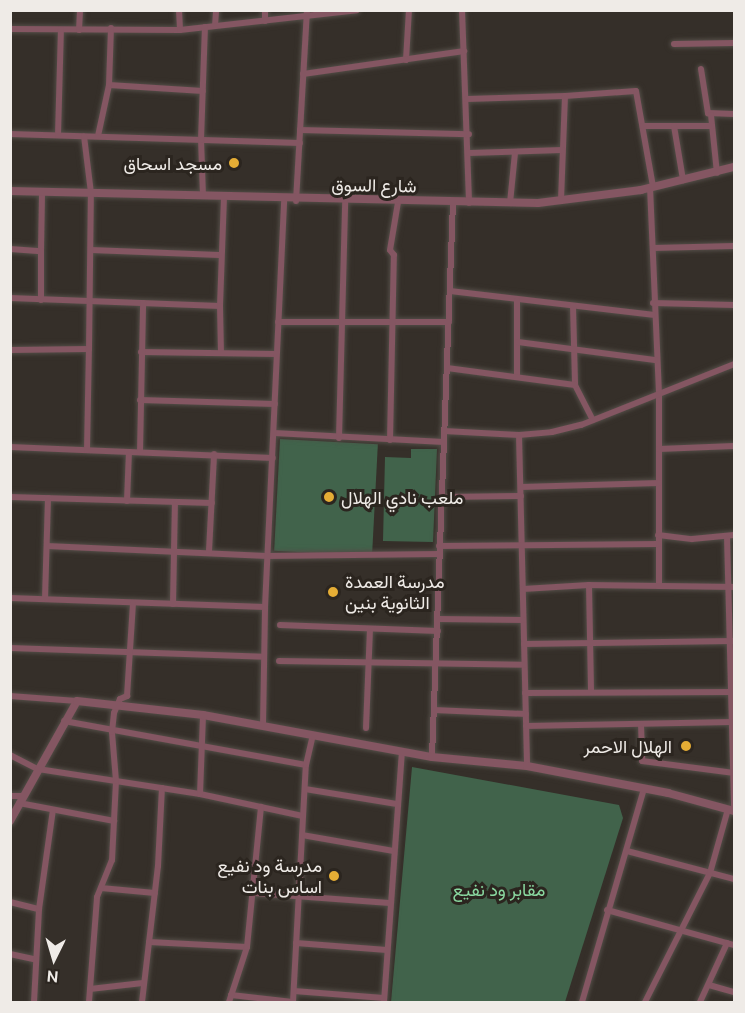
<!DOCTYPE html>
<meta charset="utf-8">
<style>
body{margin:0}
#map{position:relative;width:745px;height:1013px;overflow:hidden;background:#352f29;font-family:Ubuntu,Vazirmatn,sans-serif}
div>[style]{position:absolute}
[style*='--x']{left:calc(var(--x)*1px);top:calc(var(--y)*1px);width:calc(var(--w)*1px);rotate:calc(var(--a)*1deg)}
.green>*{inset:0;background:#41634b;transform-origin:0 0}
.roads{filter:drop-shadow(0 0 2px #534d47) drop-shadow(0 0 2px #534d47)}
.minor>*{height:6px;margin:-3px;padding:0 3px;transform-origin:3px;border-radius:3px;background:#845662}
.tertiary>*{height:8px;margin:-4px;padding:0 4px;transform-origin:4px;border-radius:4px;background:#845662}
.dots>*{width:16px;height:16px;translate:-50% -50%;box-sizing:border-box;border:3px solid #2b251f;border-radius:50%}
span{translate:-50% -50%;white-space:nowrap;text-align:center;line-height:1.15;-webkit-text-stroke:6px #2b251f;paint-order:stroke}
.poi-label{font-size:18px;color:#efebe7}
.right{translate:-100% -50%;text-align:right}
.left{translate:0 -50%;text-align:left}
.street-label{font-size:18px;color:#efebe7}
.park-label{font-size:18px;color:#89d79f}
.frame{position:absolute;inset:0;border:12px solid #efebe7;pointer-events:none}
.north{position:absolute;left:24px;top:929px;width:60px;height:60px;-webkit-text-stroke:4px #2b251f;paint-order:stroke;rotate:185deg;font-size:16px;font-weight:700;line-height:24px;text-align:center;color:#efebe7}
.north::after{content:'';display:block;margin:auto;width:21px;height:27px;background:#efebe7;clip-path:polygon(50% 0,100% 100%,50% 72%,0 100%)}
</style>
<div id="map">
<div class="green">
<i style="left:280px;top:439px;width:98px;height:112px;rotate:3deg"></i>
<i style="clip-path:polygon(411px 449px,437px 449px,433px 542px,383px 541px,385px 457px,411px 458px)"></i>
<i style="clip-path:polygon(412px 767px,619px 805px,623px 818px,565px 1002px,391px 1002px)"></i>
</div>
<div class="roads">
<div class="minor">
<i style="--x:179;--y:10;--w:20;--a:87"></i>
<i style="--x:462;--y:10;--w:193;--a:87.9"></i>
<i style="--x:265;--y:21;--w:11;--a:-90"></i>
<i style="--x:215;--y:26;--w:16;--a:-86"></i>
<i style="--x:10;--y:29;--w:170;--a:0.3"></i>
<i style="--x:180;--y:30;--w:178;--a:-6.4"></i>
<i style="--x:79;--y:30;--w:20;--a:-87"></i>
<i style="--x:674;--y:44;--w:60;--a:-1"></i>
<i style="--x:406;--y:60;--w:50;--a:-86.6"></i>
<i style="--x:701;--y:69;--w:45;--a:81"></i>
<i style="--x:708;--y:113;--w:26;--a:2"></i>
<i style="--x:303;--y:74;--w:163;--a:-8.1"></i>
<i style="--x:109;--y:85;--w:94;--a:3.7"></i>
<i style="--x:565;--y:96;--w:71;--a:-4"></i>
<i style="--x:636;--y:91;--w:97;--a:79.9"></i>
<i style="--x:467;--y:99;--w:98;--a:-1.8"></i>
<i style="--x:565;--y:96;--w:105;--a:92.2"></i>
<i style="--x:711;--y:115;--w:58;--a:84.1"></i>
<i style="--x:643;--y:126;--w:69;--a:0"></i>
<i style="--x:674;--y:126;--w:55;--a:80.5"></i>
<i style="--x:300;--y:130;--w:169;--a:1.4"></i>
<i style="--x:10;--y:134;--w:290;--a:1.8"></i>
<i style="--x:58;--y:135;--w:105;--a:-88.4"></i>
<i style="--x:98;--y:136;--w:52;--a:-77.8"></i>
<i style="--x:109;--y:85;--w:57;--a:-88"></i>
<i style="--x:469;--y:153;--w:93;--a:-1.8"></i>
<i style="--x:650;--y:187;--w:207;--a:87.5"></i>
<i style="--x:659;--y:394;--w:192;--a:90"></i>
<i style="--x:203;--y:196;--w:56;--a:-92"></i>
<i style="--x:201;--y:140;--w:113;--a:-88"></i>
<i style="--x:296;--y:201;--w:191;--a:-86.7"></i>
<i style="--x:510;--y:203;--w:50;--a:-84.3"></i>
<i style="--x:653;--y:248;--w:81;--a:-1.4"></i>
<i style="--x:10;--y:249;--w:31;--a:4"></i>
<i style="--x:41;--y:251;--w:58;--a:-89"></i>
<i style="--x:91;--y:250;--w:128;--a:2.2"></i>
<i style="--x:450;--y:291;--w:204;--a:6.7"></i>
<i style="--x:10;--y:298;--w:210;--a:2.2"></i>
<i style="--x:220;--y:306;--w:108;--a:-87.9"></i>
<i style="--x:41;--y:300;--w:49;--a:-90"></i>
<i style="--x:517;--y:301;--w:76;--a:90"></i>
<i style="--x:653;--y:303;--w:81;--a:1.4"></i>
<i style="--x:220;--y:306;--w:47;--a:88.8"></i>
<i style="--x:573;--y:306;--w:79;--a:88.5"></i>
<i style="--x:575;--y:385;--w:39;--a:63"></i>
<i style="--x:278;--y:322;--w:171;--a:0"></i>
<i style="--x:518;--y:342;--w:138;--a:7.5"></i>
<i style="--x:10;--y:350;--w:79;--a:-0.7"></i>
<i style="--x:89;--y:349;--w:156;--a:-89.3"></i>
<i style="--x:91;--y:193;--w:57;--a:-97"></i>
<i style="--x:141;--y:352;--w:135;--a:0.8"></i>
<i style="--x:447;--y:368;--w:129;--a:7.6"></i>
<i style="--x:140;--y:400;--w:135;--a:1.7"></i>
<i style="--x:444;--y:431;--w:75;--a:3.1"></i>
<i style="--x:519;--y:435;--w:33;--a:-5"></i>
<i style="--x:552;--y:432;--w:30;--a:-14"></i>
<i style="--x:581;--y:425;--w:165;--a:-21.7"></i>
<i style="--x:274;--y:433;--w:170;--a:3"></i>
<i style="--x:519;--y:435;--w:331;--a:88.6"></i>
<i style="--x:339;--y:438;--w:236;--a:-88.5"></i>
<i style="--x:390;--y:440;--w:185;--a:-88.8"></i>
<i style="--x:394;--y:255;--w:6;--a:-129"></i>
<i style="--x:390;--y:250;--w:49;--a:-80.5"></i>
<i style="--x:10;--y:447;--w:263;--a:2.4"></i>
<i style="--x:659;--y:449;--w:75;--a:-2.3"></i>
<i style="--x:87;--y:450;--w:101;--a:-88.9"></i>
<i style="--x:140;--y:452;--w:149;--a:-88.8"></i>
<i style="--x:521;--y:487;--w:138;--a:-1.7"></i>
<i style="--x:10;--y:497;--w:202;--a:1.7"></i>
<i style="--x:442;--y:497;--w:79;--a:-0.7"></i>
<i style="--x:127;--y:501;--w:49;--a:-87.7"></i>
<i style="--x:658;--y:535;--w:34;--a:7"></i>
<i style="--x:692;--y:539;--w:42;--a:-5.4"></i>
<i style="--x:727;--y:536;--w:275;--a:88.5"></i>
<i style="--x:47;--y:546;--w:220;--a:2.6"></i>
<i style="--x:267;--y:556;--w:172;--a:-0.7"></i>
<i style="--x:439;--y:546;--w:219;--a:-0.5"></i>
<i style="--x:209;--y:551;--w:97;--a:-87"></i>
<i style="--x:589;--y:585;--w:106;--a:88.9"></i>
<i style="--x:523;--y:589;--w:66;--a:-3.5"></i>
<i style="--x:589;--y:585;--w:145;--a:0.8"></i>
<i style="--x:10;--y:598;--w:255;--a:2"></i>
<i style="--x:45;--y:599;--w:101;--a:-88.3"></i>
<i style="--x:173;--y:604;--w:102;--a:-88.9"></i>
<i style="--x:438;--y:619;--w:85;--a:0.7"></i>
<i style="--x:280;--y:625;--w:158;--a:2.2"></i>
<i style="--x:524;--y:644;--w:209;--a:-0.8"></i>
<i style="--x:10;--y:648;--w:254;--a:2"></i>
<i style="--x:279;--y:661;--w:245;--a:0.9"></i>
<i style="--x:525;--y:693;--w:209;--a:-0.3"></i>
<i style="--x:10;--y:696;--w:67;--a:4.3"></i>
<i style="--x:434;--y:710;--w:92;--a:2.5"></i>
<i style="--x:64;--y:721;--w:246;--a:10.3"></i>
<i style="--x:641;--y:724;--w:37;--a:88"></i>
<i style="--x:642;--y:761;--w:93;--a:7.4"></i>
<i style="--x:263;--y:725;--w:118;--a:-89"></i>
<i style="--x:265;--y:607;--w:407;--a:-87.3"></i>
<i style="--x:526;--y:726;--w:206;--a:-1.1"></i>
<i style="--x:366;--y:728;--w:99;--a:-87.7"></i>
<i style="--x:10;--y:755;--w:31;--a:27"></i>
<i style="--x:38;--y:769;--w:164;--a:8.8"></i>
<i style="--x:200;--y:794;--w:105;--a:12.1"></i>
<i style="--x:432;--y:757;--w:554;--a:-87.83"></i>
<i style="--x:305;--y:789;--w:93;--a:9.3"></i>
<i style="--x:200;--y:794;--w:79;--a:-87.8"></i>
<i style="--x:10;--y:796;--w:13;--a:0"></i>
<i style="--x:19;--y:803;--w:97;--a:10.7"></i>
<i style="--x:302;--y:835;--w:93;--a:9.9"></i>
<i style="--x:627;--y:851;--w:111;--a:14.7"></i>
<i style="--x:101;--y:888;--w:54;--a:5.3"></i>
<i style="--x:254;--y:893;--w:136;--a:4.2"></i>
<i style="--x:10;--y:902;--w:30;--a:14"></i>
<i style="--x:607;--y:910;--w:132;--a:15.4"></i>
<i style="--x:149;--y:942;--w:98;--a:2.9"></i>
<i style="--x:296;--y:943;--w:91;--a:4.4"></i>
<i style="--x:10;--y:954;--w:25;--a:12"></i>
<i style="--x:709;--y:985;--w:26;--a:16"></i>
<i style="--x:90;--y:989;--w:53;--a:-6.5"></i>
<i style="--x:294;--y:991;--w:90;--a:4.4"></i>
<i style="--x:231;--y:995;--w:62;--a:6.4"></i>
<i style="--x:293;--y:1002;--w:237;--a:-86.9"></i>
<i style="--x:306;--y:765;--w:31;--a:-77"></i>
<i style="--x:34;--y:1002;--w:93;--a:-86.9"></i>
<i style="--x:39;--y:909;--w:100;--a:-82"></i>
<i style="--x:89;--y:1002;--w:105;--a:-85.6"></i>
<i style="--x:97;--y:897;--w:40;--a:-68"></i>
<i style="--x:112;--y:860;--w:79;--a:-87.1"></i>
<i style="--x:116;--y:781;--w:49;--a:-94.7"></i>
<i style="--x:112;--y:732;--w:19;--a:-84"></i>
<i style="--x:114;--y:713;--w:15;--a:-67"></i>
<i style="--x:120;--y:699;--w:8;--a:-23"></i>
<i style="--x:127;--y:696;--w:93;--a:-86.3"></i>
<i style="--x:142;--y:1002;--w:137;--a:-83.3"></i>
<i style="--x:158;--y:866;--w:78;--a:-87.1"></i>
<i style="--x:229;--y:1002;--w:58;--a:-71.9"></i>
<i style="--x:247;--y:947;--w:141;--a:-84.3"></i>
<i style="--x:384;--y:1002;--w:250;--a:-85.9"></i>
<i style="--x:582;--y:1002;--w:223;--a:-73.8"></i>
<i style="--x:645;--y:1002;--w:144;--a:-63.3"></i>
<i style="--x:710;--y:873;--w:66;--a:-74.3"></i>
<i style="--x:700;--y:1002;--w:65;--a:-65.4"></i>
</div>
<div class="tertiary">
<i style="--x:10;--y:191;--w:528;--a:1.3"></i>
<i style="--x:538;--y:203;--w:104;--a:-7.2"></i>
<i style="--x:641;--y:190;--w:96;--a:-13.9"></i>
<i style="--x:10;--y:821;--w:137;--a:-60.8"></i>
<i style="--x:77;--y:701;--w:127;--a:6.3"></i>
<i style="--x:203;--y:715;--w:233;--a:10.4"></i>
<i style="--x:432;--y:757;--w:95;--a:5.4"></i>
<i style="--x:527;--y:766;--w:144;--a:10.8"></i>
<i style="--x:668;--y:793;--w:68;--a:15.3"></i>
</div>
</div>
<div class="dots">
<i style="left:234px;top:163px;background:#e5ad35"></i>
<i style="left:329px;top:497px;background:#e5ad35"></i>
<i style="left:333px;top:592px;background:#e5ad35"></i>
<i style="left:686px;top:746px;background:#e5ad35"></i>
<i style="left:334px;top:876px;background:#e5ad35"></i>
</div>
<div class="poi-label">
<span class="right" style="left:222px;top:163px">مسجد اسحاق</span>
<span class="left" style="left:341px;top:497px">ملعب نادي الهلال</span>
<span class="left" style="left:345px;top:592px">مدرسة العمدة<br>الثانوية بنين</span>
<span class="right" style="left:672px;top:746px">الهلال الاحمر</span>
<span class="right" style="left:322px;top:876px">مدرسة ود نفيع<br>اساس بنات</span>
</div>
<div class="street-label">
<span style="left:374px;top:185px;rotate:1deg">شارع السوق</span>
</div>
<div class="park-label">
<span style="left:499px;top:889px">مقابر ود نفيع</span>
</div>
<div class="frame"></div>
<div class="north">N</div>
</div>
